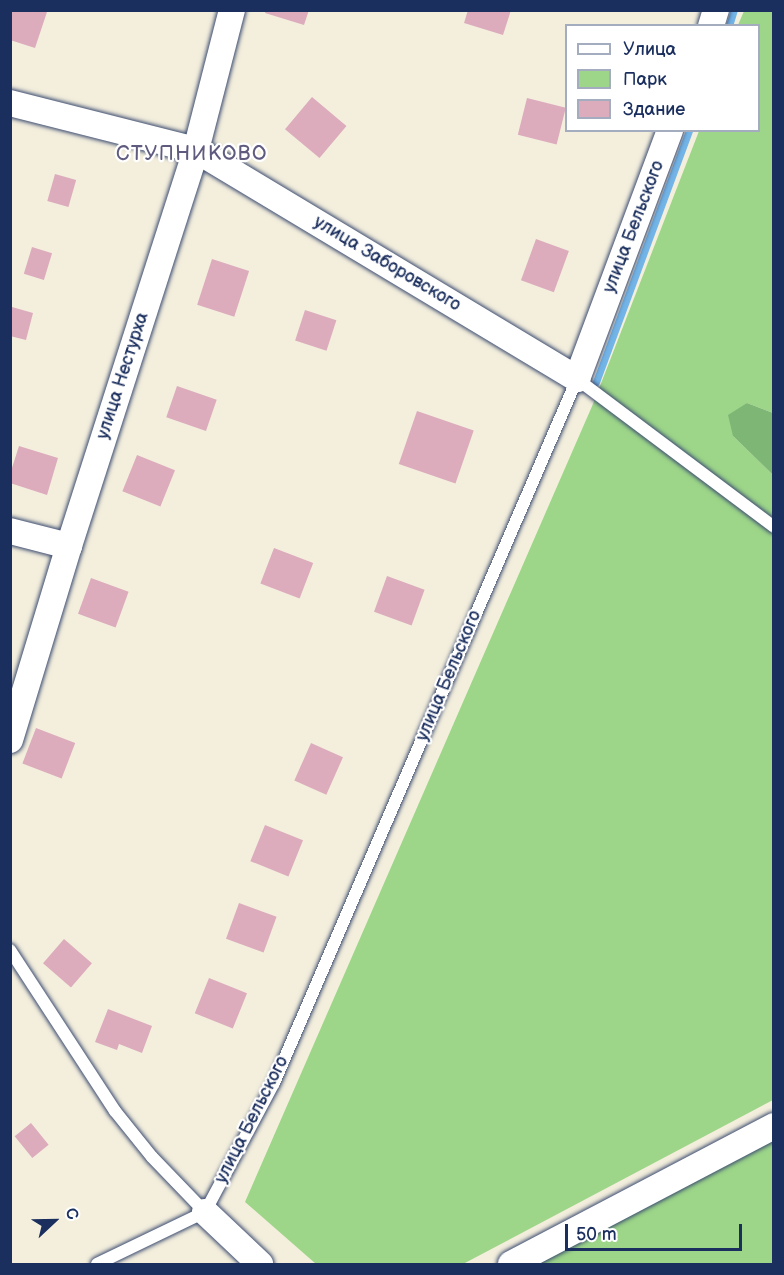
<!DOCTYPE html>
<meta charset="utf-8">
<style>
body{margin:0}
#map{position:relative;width:784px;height:1275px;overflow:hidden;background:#f4efdd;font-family:"Balsamiq Sans",sans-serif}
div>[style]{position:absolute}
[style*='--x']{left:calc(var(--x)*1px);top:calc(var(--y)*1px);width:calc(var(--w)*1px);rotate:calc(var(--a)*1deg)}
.green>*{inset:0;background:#9dd689}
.forest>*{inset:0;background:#7eb775}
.stream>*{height:7px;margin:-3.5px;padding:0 3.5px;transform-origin:3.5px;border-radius:3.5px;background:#73b5e8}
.building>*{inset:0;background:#dcacbd;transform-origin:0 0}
.roads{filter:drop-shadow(0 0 2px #3c4c71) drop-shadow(0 0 2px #3c4c71)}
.lane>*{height:12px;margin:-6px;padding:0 6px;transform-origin:6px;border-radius:6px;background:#fff}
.street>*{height:26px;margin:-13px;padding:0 13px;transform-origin:13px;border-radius:13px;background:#fff}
span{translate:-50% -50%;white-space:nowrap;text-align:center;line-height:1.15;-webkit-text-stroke:4.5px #fff;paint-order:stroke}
.street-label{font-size:18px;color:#1b2f5e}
.neighbourhood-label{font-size:20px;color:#5f5b7f;letter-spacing:1.5px}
.frame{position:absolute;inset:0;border:12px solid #1b2f5e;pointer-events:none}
.legend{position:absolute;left:565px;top:24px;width:195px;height:108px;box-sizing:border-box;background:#fff;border:2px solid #a4acbf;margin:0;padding:8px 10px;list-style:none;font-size:18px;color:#1b2f5e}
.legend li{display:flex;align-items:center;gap:12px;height:30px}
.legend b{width:30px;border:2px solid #a4acbf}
.north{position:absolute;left:24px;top:1191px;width:60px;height:60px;-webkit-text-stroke:4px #fff;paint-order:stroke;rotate:68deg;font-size:16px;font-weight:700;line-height:24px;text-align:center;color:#1b2f5e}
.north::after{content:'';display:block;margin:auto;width:21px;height:27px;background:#1b2f5e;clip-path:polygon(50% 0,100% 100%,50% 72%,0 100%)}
.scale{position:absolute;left:565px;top:1224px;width:177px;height:27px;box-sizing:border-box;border:3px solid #1b2f5e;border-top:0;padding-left:8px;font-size:18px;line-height:21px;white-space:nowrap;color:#1b2f5e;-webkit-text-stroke:4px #fff;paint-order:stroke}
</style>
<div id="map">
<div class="green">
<i style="clip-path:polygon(744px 11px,773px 11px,773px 413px,747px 403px,733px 436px,773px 475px,773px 1100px,463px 1264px,316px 1264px,245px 1202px,593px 404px,699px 131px,758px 130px,758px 26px,738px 25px)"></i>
<i style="clip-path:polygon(773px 1122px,773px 1264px,514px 1264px)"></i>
</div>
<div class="forest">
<i style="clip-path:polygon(747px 403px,773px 413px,773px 475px,733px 436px,728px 415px)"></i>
</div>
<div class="stream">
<i style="--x:729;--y:26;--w:17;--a:-73"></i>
<i style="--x:596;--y:382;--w:269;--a:-69.7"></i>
</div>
<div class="building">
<i style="clip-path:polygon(10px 10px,47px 12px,35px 48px,10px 40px)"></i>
<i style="clip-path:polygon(266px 10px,309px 10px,304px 25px,265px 13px)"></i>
<i style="clip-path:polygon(468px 10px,511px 10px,503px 35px,464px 23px)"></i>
<i style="left:312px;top:97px;width:45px;height:42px;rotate:40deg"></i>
<i style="left:527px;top:98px;width:40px;height:38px;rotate:14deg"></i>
<i style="left:55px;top:174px;width:22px;height:28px;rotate:16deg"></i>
<i style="left:536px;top:239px;width:35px;height:44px;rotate:20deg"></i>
<i style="left:32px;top:247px;width:21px;height:28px;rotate:17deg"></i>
<i style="left:212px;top:259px;width:39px;height:48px;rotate:18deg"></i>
<i style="clip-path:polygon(12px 307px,33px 313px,26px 340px,10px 336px)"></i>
<i style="left:305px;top:310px;width:33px;height:32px;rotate:18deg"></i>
<i style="left:177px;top:386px;width:42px;height:33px;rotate:19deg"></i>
<i style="left:417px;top:411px;width:60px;height:56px;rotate:19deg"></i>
<i style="clip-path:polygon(19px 446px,58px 458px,47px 495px,10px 483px,10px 474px)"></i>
<i style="left:137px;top:455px;width:41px;height:39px;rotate:22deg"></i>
<i style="left:274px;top:548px;width:42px;height:38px;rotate:21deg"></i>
<i style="left:387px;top:576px;width:40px;height:38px;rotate:20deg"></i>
<i style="left:91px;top:578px;width:40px;height:38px;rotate:20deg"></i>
<i style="left:36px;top:728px;width:42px;height:38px;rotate:21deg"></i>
<i style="left:311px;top:743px;width:35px;height:41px;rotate:24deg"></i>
<i style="left:265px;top:825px;width:41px;height:39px;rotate:22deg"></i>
<i style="left:239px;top:903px;width:40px;height:38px;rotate:20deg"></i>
<i style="left:64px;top:939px;width:37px;height:32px;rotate:41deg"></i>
<i style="left:209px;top:978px;width:41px;height:38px;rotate:22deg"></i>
<i style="clip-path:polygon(108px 1009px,152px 1026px,142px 1053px,119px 1044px,117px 1050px,95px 1042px)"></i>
<i style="left:31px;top:1123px;width:28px;height:21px;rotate:51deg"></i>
</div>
<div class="roads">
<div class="lane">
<i style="--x:10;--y:950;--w:192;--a:56.9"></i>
<i style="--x:115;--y:1111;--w:59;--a:51.2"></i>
<i style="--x:152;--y:1157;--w:76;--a:46.1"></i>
<i style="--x:205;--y:1212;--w:146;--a:-61.9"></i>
<i style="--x:274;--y:1083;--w:766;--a:-66.71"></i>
<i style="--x:577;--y:379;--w:246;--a:36.9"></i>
<i style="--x:97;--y:1264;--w:120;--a:-25.7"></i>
</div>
<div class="street">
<i style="--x:711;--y:26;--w:17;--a:-73"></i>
<i style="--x:10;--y:103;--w:192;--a:14.2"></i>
<i style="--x:196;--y:150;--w:445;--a:31"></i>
<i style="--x:577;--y:379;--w:266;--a:-69.5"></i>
<i style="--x:10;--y:531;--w:61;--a:14.3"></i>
<i style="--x:10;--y:740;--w:203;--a:-73.1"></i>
<i style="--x:69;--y:546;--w:416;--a:-72.2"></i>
<i style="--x:196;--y:150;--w:145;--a:-75.6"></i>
<i style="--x:205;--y:1212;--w:76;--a:43.4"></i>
<i style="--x:511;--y:1264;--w:297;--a:-27.7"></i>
</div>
</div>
<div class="street-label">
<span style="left:634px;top:227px;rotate:-69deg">улица Бельского</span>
<span style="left:387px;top:264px;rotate:31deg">улица Заборовского</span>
<span style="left:123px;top:376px;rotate:-72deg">улица Нестурха</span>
<span style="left:449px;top:676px;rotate:-67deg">улица Бельского</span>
<span style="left:252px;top:1120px;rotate:-63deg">улица Бельского</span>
</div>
<div class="neighbourhood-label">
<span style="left:192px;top:154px">СТУПНИКОВО</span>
</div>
<div class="frame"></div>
<ul class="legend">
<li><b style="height:8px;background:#fff"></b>Улица</li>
<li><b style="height:16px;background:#9dd689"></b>Парк</li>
<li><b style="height:16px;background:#dcacbd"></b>Здание</li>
</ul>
<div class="north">С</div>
<div class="scale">50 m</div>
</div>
